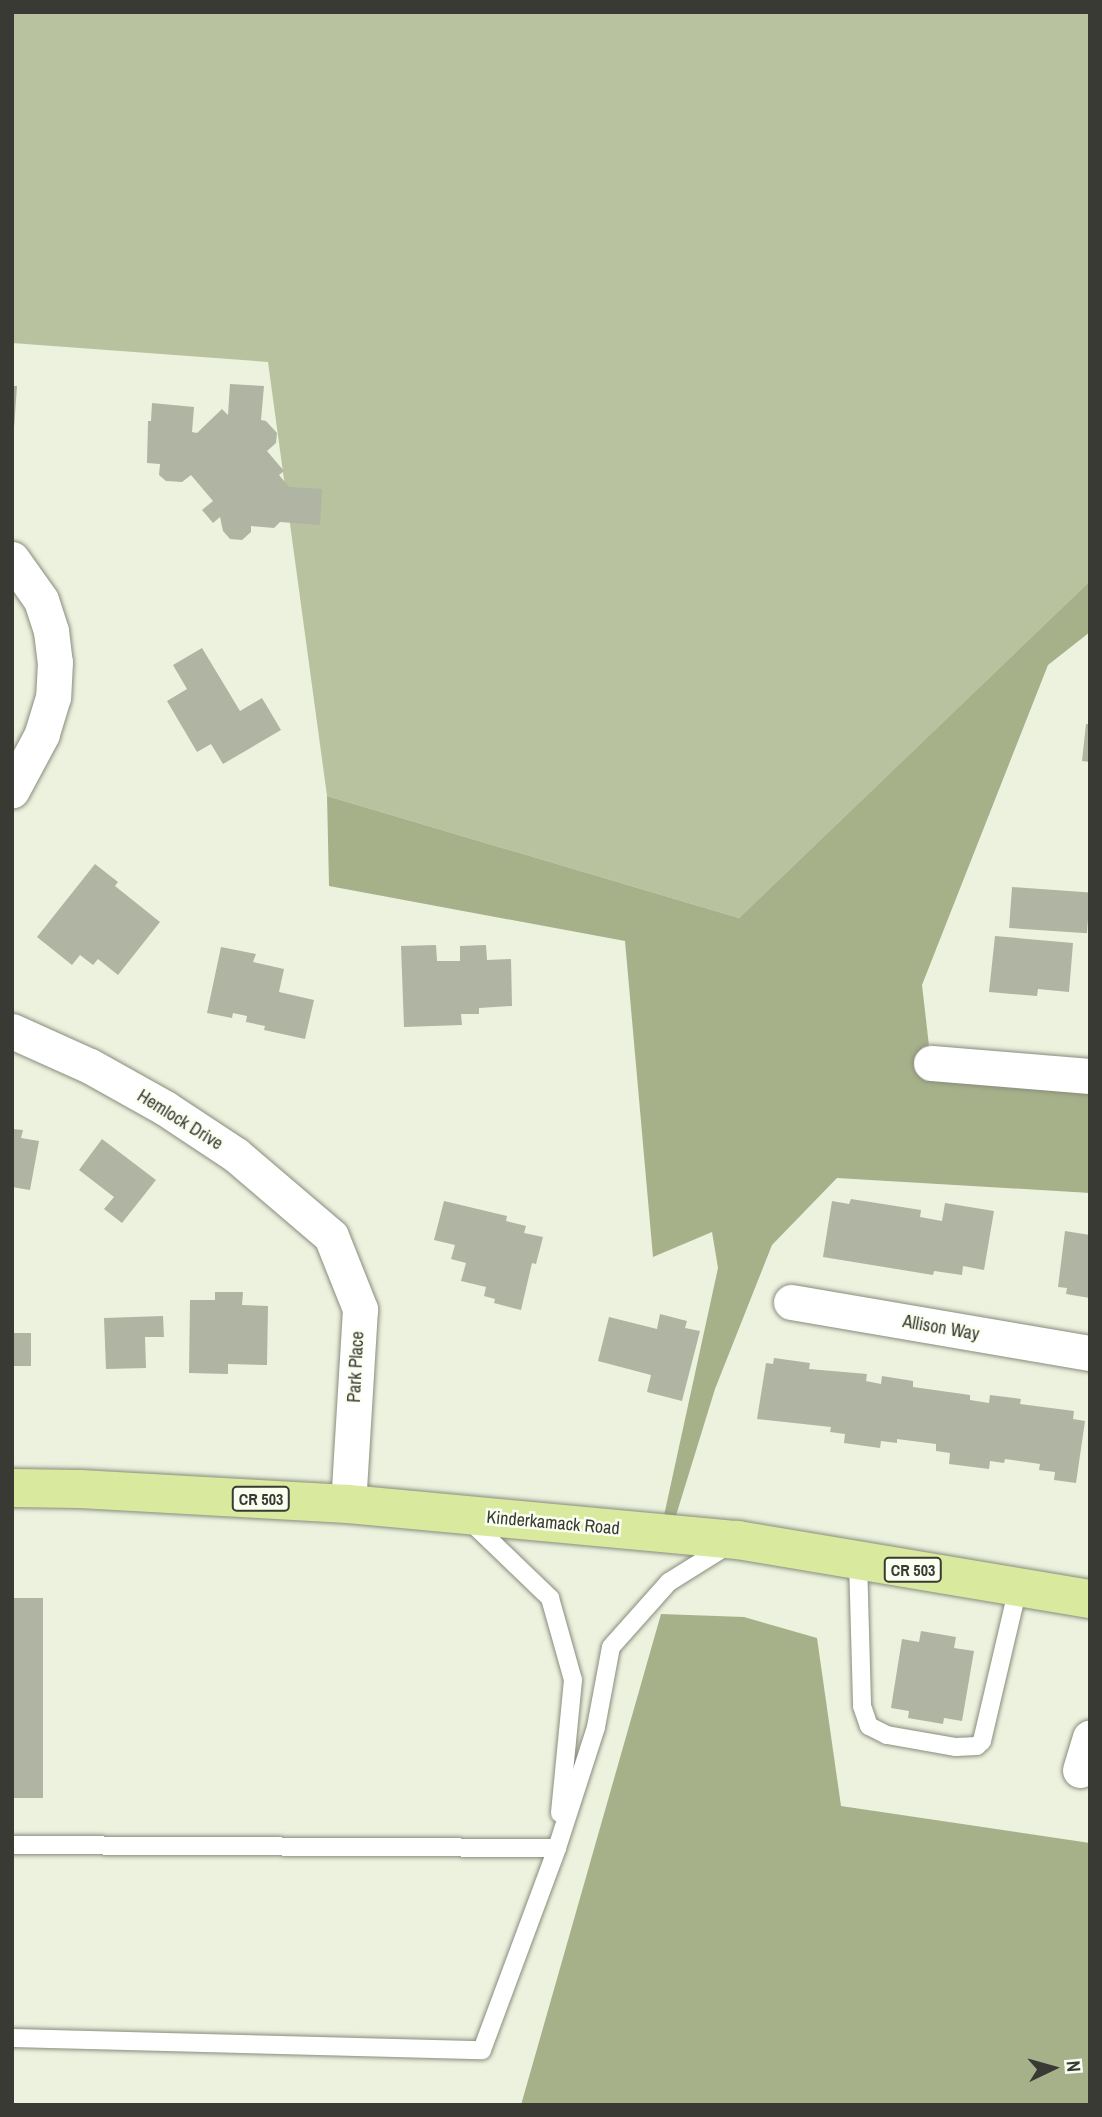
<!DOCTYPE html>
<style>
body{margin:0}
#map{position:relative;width:1102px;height:2117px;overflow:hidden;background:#edf2df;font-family:"Archivo Narrow",sans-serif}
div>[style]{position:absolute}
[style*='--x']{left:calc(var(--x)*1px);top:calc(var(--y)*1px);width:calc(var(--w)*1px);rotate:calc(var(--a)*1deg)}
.green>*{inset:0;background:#b8c29f}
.forest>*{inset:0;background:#a6b18a}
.building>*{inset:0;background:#afb4a3;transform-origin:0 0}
.roads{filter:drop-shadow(0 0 2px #888c7c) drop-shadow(0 0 2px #888c7c)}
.lane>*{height:18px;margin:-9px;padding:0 9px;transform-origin:9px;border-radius:9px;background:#fff}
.street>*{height:35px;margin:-17.5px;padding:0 17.5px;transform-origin:17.5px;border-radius:17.5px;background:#fff}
.primary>*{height:38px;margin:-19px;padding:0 19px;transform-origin:19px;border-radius:19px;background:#d9e99d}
span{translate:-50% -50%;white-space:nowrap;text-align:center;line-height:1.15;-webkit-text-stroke:5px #fafff0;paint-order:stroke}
.shield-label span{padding:2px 5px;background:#fafff0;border:2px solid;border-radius:5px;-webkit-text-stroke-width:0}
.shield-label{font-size:16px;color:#383a33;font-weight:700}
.street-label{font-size:18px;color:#383a33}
.frame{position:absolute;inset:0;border:14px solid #383a33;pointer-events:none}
.north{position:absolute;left:1018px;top:2033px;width:70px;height:70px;-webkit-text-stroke:5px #fafff0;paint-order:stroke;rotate:85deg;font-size:19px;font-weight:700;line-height:28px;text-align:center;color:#383a33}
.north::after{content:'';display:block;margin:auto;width:24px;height:32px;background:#383a33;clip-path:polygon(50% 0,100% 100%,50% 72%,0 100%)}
</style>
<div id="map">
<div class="green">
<i style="clip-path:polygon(12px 12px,1090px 12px,1090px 581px,739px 918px,327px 796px,268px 362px,12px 343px)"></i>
</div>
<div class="forest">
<i style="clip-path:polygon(1090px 581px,1090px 632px,1048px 665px,922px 985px,931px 1063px,1090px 1076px,1090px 1193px,837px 1178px,772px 1245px,715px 1389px,670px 1535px,660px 1534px,718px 1268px,712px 1232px,653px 1257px,625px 941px,329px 886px,327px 796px,739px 918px)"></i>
<i style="clip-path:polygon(661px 1614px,744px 1617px,817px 1638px,841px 1806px,1090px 1843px,1090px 2105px,521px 2105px)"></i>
</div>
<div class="building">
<i style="clip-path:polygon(230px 384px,264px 386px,261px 420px,266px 421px,277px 433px,276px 443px,267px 451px,284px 471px,279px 475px,289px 487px,322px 489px,320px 525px,280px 522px,274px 528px,251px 526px,251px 532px,242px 540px,230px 539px,223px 531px,220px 517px,213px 523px,202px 510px,213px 501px,191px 475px,182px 482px,166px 481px,159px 475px,160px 464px,147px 463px,148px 421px,151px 421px,152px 403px,194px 407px,192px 432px,197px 433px,222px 409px,228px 415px)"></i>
<i style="clip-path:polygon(12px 386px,17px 386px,14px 428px,12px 428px)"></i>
<i style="clip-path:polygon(202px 648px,240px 711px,262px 698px,281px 730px,223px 764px,211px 744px,197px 752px,167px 701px,187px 689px,173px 665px)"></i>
<i style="clip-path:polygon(1086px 724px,1090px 724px,1090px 762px,1082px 761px)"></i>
<i style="clip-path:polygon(95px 864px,118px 882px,115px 886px,160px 922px,118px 975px,98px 959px,93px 965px,80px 955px,72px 965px,37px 937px)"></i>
<i style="left:1012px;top:887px;width:78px;height:41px;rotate:4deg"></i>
<i style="clip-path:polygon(995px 936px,1073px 943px,1069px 992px,1038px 989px,1037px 996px,989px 992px)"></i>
<i style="clip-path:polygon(436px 945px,437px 961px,460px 961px,460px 946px,486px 945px,487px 960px,511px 959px,512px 1006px,479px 1008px,479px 1014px,461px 1014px,462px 1025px,404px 1027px,401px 946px)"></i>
<i style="clip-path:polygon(221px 947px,256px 954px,253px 962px,284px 969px,279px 992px,314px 1000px,305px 1039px,264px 1030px,265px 1026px,246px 1022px,247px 1016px,233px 1013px,232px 1018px,207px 1013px)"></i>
<i style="clip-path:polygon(12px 1129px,23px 1130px,21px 1138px,39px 1141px,30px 1190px,12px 1187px)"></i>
<i style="clip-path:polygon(102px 1139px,156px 1180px,122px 1223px,104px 1209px,114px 1197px,79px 1170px)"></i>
<i style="clip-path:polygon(851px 1199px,921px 1210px,920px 1217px,942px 1221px,945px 1203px,994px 1211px,984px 1270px,963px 1266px,962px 1275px,934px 1271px,933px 1275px,823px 1257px,832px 1201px,849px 1204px)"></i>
<i style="clip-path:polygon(444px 1201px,507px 1216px,506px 1221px,526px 1226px,524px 1233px,543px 1237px,536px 1264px,532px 1263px,521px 1310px,494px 1303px,495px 1299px,484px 1296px,486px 1287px,461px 1281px,466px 1263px,451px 1259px,455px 1245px,434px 1240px)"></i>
<i style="clip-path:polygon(1065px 1231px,1090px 1235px,1090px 1298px,1066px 1294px,1067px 1288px,1058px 1287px)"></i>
<i style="clip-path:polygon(215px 1292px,243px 1292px,242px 1305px,268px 1306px,267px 1365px,228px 1364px,228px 1374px,189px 1373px,190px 1300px,215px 1300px)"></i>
<i style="clip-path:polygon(660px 1314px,687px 1321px,685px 1328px,700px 1331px,682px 1401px,647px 1392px,651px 1375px,598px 1361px,609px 1317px,657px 1329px)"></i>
<i style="clip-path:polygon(163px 1316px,164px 1337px,145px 1337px,146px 1368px,106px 1369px,104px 1318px)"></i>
<i style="left:12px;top:1333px;width:19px;height:33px"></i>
<i style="clip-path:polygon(774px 1358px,810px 1363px,809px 1369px,867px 1374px,866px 1381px,881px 1384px,882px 1376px,913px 1381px,913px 1387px,970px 1395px,970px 1400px,989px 1403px,990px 1395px,1021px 1399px,1020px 1404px,1074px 1411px,1073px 1419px,1085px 1421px,1076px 1483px,1054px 1480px,1055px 1472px,1039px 1470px,1040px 1464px,1005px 1459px,1004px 1463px,990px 1461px,989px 1469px,949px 1464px,950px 1453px,936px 1451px,936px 1444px,897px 1439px,897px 1443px,881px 1441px,880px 1448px,844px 1443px,845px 1434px,830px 1432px,831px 1427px,757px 1419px,766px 1363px,773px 1364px)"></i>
<i style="left:12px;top:1598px;width:31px;height:200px"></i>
<i style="clip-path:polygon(921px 1631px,956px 1637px,954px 1648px,974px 1651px,962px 1721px,944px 1718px,943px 1724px,908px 1718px,909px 1711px,891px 1708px,902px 1639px,919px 1642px)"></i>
</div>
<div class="roads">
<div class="lane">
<i style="--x:471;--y:1522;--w:110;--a:43.9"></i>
<i style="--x:550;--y:1598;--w:85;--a:74.3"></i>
<i style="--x:573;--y:1680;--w:134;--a:95.6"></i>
<i style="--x:858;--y:1560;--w:146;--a:88.4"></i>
<i style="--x:862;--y:1706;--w:21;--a:71"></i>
<i style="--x:869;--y:1726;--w:20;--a:27"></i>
<i style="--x:887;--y:1735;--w:70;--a:9.9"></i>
<i style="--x:956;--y:1747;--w:21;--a:-3"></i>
<i style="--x:977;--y:1746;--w:7;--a:-45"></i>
<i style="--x:982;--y:1741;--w:158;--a:-76.8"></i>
<i style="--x:12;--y:1845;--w:545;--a:0.32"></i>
<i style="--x:12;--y:2038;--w:470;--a:1.5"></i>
<i style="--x:482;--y:2050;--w:215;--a:-69.6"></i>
<i style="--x:557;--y:1848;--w:127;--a:-72.1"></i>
<i style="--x:596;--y:1727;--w:81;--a:-79.4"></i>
<i style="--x:611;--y:1647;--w:87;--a:-48.3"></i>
<i style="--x:669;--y:1582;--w:72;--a:-31.9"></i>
</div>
<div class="street">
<i style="--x:12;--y:559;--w:50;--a:54.7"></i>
<i style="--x:41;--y:600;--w:33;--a:72"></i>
<i style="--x:51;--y:631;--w:31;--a:83"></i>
<i style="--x:55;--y:662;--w:35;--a:93"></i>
<i style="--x:53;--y:697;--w:39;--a:107"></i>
<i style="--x:42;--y:734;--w:64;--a:118.2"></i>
<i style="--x:12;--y:1031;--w:85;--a:24.2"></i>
<i style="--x:90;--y:1066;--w:86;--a:29.2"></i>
<i style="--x:165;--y:1108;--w:85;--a:33.5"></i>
<i style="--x:236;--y:1155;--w:125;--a:40.5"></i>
<i style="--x:331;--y:1236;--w:79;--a:68.3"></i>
<i style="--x:360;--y:1309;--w:195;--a:93.5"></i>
<i style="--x:931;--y:1063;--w:160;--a:4.7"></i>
<i style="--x:791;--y:1302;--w:303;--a:9.7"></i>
<i style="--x:1080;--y:1770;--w:34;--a:-73"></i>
</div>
<div class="primary">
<i style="--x:12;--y:1488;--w:68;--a:0.8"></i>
<i style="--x:80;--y:1489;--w:268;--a:3.2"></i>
<i style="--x:348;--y:1504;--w:391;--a:5.3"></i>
<i style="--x:737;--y:1540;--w:358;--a:9.5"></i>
</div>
</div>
<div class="shield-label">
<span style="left:261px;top:1499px">CR 503</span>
<span style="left:913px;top:1570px">CR 503</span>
</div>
<div class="street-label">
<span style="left:180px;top:1120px;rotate:32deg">Hemlock Drive</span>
<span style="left:941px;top:1328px;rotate:10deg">Allison Way</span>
<span style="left:356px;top:1367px;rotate:-87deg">Park Place</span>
<span style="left:553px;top:1523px;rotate:5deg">Kinderkamack Road</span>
</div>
<div class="frame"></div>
<div class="north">N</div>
</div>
